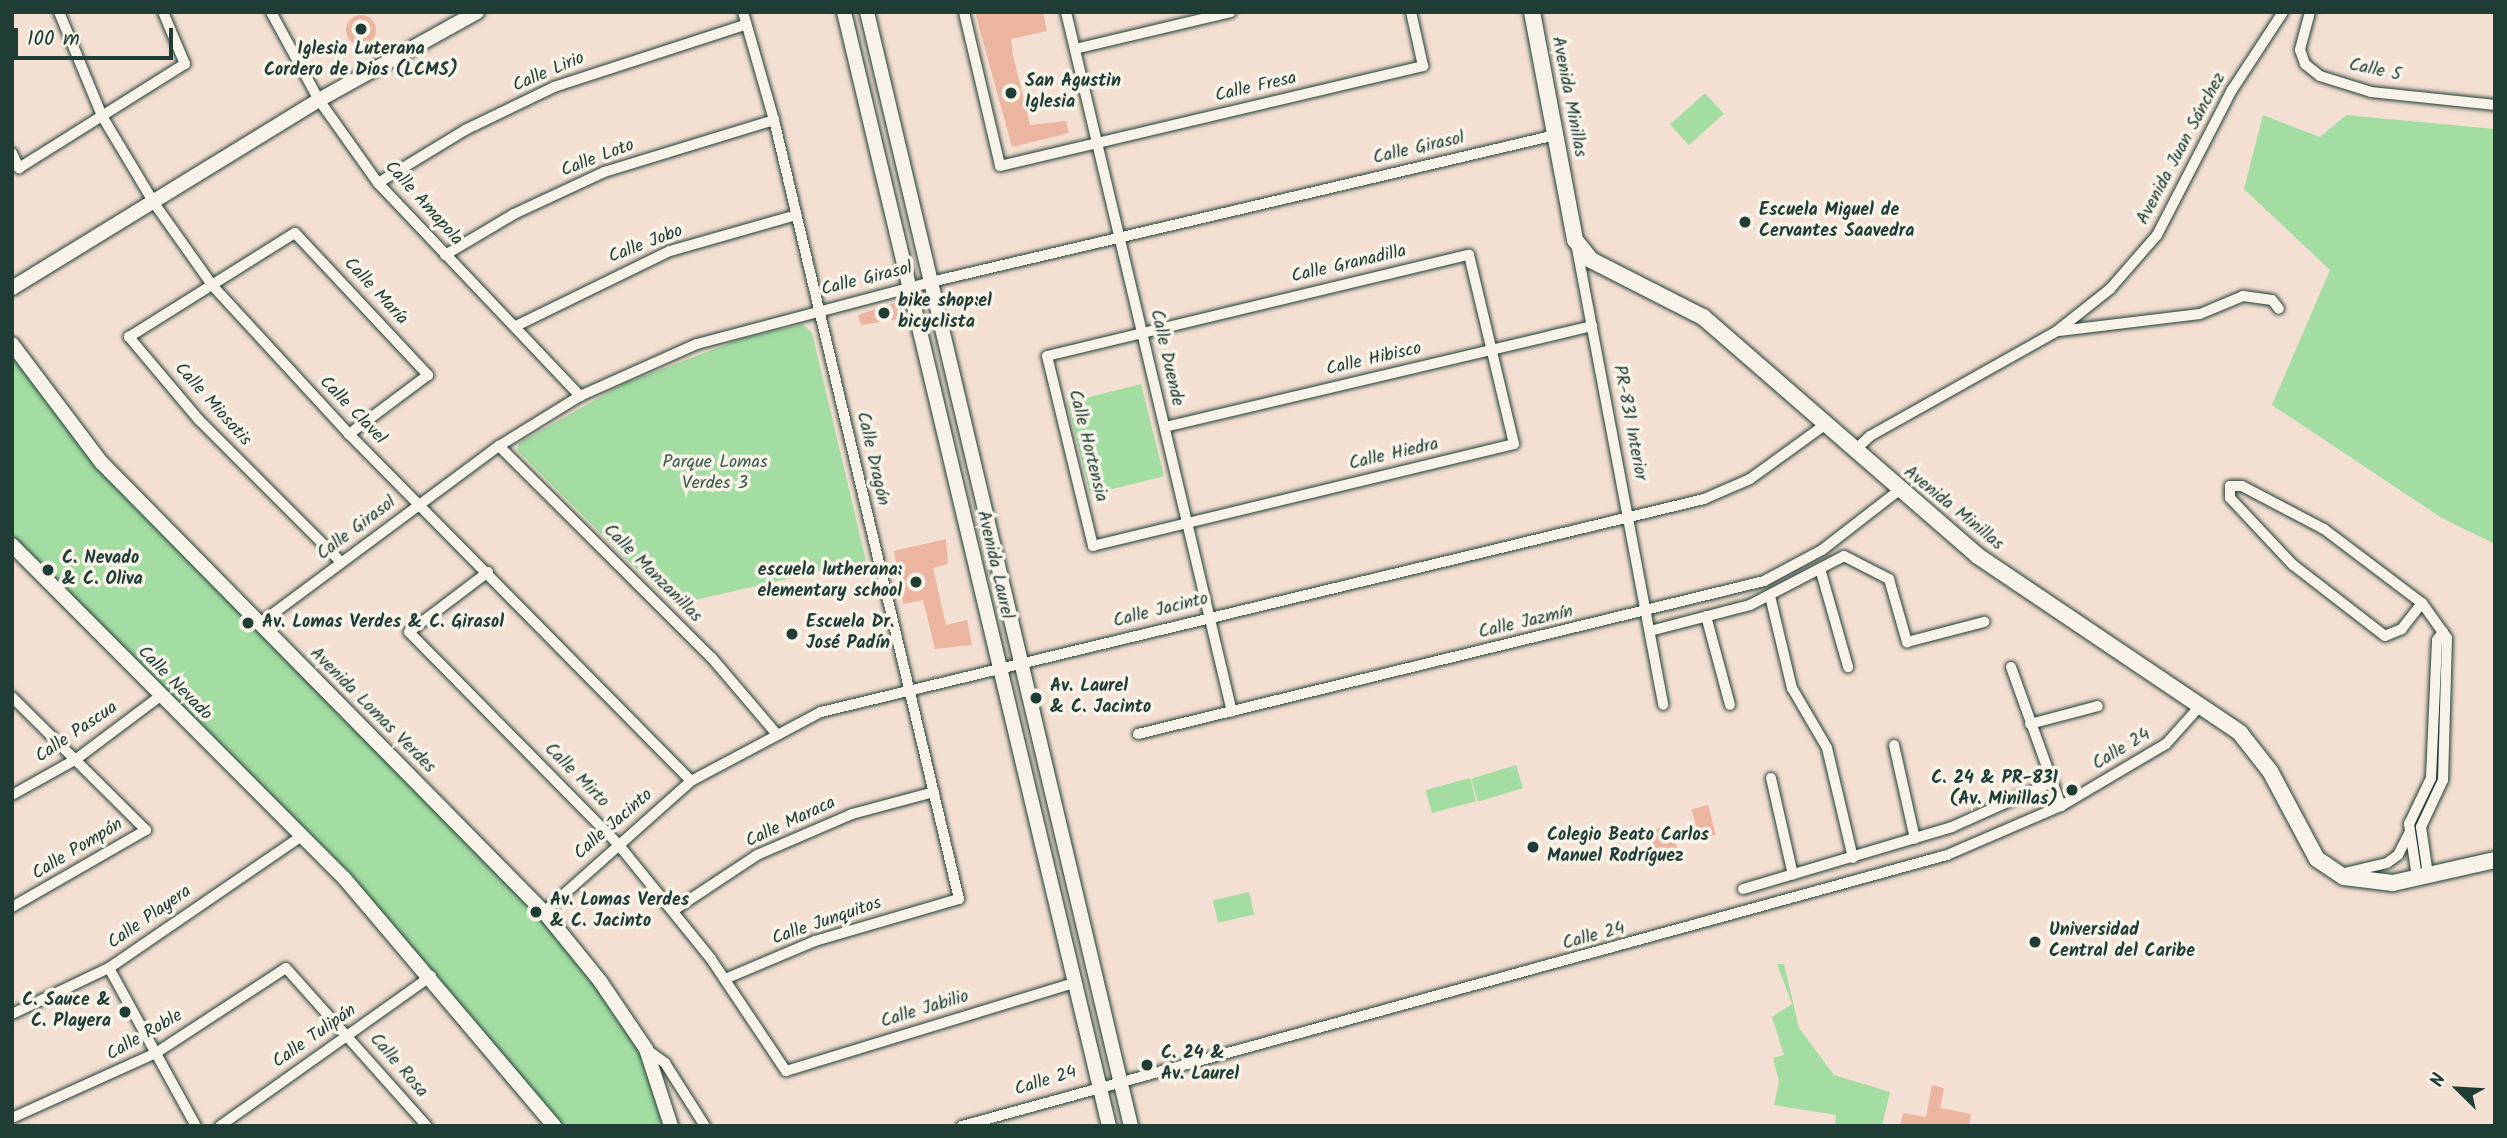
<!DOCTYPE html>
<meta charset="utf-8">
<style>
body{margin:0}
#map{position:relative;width:2507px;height:1138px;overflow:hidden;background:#f4e0d2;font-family:Kalam,sans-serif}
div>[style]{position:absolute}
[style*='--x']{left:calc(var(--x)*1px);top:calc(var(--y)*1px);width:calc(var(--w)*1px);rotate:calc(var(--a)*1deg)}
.green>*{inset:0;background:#a3dda2;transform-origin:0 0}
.building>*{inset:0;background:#ecb5a0;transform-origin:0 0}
.round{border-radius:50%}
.roads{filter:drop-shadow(0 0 2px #1f3d34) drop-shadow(0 0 2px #1f3d34)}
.minor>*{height:10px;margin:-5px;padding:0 5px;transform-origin:5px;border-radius:5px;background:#f7f3e8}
.tertiary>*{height:14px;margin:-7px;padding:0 7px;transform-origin:7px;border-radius:7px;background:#f7f3e8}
.secondary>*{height:16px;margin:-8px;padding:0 8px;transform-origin:8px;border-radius:8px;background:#f7f3e8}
.dots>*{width:19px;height:19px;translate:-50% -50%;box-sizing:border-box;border:4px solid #f7f3e8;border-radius:50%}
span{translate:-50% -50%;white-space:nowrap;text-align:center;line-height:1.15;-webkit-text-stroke:7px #f7f3e8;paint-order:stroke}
.poi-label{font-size:18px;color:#1f3d34;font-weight:700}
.left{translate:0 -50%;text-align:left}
.right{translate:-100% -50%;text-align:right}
.street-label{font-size:18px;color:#1f3d34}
.park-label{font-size:18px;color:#395d4a}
.frame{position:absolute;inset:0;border:14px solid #1f3d34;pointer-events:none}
.north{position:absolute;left:2423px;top:1054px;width:70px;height:70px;-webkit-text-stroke:5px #f7f3e8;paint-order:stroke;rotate:294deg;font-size:19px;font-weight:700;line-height:28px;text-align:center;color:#1f3d34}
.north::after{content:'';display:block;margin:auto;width:24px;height:32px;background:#1f3d34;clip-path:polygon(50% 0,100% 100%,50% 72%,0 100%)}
.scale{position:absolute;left:14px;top:28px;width:159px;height:32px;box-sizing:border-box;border:4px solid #1f3d34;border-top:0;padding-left:9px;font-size:21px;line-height:24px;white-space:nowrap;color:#1f3d34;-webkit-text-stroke:5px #f7f3e8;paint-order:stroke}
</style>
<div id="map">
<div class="green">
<i style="left:1705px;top:93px;width:28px;height:47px;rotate:48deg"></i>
<i style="clip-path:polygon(2263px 115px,2320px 137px,2346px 115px,2495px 129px,2495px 544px,2442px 518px,2272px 405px,2330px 270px,2244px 189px)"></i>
<i style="clip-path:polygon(803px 324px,812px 333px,866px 561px,673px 605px,517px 450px,519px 443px,623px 384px,738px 340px)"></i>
<i style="clip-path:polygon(12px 344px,101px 462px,544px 912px,646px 1049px,673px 1126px,554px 1126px,431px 976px,12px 545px)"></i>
<i style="left:1141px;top:384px;width:95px;height:76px;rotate:76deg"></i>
<i style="left:1516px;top:765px;width:24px;height:47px;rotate:73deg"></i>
<i style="left:1470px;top:778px;width:24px;height:46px;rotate:75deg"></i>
<i style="left:1249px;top:892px;width:23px;height:37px;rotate:77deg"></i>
<i style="clip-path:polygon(1777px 964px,1784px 964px,1799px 1028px,1834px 1075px,1890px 1092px,1882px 1126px,1835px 1126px,1836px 1115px,1774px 1105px,1779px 1082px,1773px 1058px,1784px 1055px,1772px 1017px,1792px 1004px)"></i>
</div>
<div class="building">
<i style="clip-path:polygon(975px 12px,1043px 12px,1047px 31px,1011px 39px,1013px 55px,1030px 125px,1066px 121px,1069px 133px,1012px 147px)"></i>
<i class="round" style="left:346px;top:15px;width:30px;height:30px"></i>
<i style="clip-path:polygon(900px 301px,905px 318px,861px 325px,858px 315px)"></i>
<i style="clip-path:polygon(946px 539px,948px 564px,933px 568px,946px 625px,967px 620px,972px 645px,935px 649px,923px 600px,903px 604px,894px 551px)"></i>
<i style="left:1708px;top:805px;width:31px;height:17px;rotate:75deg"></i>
<i style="left:1671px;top:825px;width:30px;height:22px;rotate:75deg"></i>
<i style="clip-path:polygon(1932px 1085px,1944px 1088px,1940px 1108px,1971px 1114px,1969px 1126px,1900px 1126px,1903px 1113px,1926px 1117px)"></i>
</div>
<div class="roads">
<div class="minor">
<i style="--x:59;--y:12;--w:113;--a:67.5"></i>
<i style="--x:102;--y:116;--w:101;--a:59.1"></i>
<i style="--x:154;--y:203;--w:100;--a:54.7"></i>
<i style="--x:212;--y:285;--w:202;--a:47.4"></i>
<i style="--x:349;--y:434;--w:487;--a:45.4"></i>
<i style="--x:271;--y:12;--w:100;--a:61.4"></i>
<i style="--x:319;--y:100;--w:102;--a:54.6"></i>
<i style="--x:378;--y:183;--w:294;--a:46.5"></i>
<i style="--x:964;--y:12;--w:158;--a:76.8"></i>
<i style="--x:1000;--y:166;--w:435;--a:-13.3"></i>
<i style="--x:1423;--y:66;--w:55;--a:-102.5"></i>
<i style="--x:1066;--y:12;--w:719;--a:76.66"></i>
<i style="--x:2310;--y:12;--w:39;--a:105"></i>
<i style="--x:2300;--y:50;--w:15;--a:70"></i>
<i style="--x:2305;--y:64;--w:19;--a:39"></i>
<i style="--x:2320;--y:76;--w:53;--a:17.4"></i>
<i style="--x:2371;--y:92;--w:125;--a:6"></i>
<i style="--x:1075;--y:49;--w:160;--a:-13.3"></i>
<i style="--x:12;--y:153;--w:17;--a:65"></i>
<i style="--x:19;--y:168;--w:196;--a:-32.1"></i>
<i style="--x:185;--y:64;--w:56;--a:-112.9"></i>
<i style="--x:378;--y:183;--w:102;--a:-31.3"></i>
<i style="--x:465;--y:130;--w:99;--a:-25.8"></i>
<i style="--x:554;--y:87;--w:201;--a:-18"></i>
<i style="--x:1576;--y:243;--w:470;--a:79.3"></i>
<i style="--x:445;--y:255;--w:80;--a:-30.7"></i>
<i style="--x:514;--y:214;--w:99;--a:-25"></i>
<i style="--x:604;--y:172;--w:178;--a:-17"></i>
<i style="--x:1469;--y:255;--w:194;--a:76.6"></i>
<i style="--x:1514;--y:444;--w:433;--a:166.4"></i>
<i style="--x:1093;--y:546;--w:195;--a:-103.6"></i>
<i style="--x:1047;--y:356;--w:434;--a:-13.5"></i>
<i style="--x:516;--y:326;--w:171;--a:-26"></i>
<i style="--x:670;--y:251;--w:131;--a:-15.9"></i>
<i style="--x:2059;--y:331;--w:142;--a:-6.9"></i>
<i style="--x:2200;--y:314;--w:47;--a:-22.7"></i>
<i style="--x:2243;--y:296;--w:29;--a:8"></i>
<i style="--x:2272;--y:300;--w:11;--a:52"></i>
<i style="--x:1165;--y:427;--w:439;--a:-13.3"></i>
<i style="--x:499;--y:446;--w:301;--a:44.9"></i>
<i style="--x:712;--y:658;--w:97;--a:49.6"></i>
<i style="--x:1854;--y:451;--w:22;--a:-43"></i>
<i style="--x:1870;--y:436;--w:214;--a:-29.3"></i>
<i style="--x:2057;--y:331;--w:68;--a:-38.4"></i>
<i style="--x:2110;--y:289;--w:72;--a:-49"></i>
<i style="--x:2157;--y:235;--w:163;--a:-62.7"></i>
<i style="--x:2232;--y:90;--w:93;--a:-56.8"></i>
<i style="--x:341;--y:562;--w:201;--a:-135"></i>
<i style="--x:199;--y:420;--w:109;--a:-130.1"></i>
<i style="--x:129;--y:337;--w:196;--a:-32.1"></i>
<i style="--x:295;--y:233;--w:195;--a:46.9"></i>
<i style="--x:428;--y:375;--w:99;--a:143.2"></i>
<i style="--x:488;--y:572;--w:99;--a:142.8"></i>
<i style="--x:409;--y:632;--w:298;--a:45.4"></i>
<i style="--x:618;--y:844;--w:148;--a:51"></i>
<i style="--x:711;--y:959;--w:135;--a:56.2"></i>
<i style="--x:786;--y:1071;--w:301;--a:-17"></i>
<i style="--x:1821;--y:572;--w:99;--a:74.1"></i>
<i style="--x:1770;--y:596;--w:95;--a:76.6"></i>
<i style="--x:1792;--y:688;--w:69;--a:59.7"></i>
<i style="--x:1827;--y:748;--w:113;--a:76.7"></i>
<i style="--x:2422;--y:603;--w:33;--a:128"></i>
<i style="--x:2402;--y:629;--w:18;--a:158"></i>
<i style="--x:2385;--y:636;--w:116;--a:-142.3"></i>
<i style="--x:2293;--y:565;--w:92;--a:-133.2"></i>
<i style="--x:2230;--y:498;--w:12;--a:-90"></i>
<i style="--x:2230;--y:486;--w:12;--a:0"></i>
<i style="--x:2242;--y:486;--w:93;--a:27.7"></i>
<i style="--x:2324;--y:529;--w:123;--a:37.1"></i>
<i style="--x:2422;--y:603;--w:43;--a:54.5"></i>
<i style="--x:2447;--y:638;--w:142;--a:91.6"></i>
<i style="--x:2443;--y:780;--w:52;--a:115.1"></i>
<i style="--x:2421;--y:827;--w:49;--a:81.7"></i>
<i style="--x:1706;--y:616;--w:92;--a:74.9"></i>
<i style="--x:259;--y:624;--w:299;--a:-36.6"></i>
<i style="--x:499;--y:446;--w:95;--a:-31.7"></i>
<i style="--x:580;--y:396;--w:128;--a:-24"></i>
<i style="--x:697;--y:344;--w:242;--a:-14.8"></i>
<i style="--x:931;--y:282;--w:642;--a:-13.24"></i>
<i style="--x:1650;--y:631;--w:103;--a:-14.6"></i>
<i style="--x:1750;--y:605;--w:106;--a:-27.5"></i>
<i style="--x:1844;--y:556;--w:51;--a:27.1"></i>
<i style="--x:1889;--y:579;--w:66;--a:74.1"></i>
<i style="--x:1907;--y:642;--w:80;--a:-14.6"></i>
<i style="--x:2011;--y:667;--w:148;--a:70.2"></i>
<i style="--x:12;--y:697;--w:189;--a:44.8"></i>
<i style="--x:146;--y:830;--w:155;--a:150.1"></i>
<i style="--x:2030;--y:724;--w:70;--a:-14.8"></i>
<i style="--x:1138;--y:734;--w:644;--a:-13.73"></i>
<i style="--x:1764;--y:581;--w:66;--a:-28.1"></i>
<i style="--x:1822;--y:550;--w:96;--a:-37.8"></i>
<i style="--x:1894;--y:745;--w:96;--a:77.4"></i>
<i style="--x:1771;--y:778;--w:99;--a:77.2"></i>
<i style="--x:12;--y:795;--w:72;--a:-29.1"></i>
<i style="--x:75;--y:760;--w:105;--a:-36.9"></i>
<i style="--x:2340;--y:874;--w:48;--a:-13.2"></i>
<i style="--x:2387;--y:863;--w:14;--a:-36"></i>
<i style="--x:2398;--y:855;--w:25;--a:-63"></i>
<i style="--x:2417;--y:877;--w:54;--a:-98.6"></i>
<i style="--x:2409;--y:824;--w:51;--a:-64.4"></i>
<i style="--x:2431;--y:778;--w:138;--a:-87.5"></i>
<i style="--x:2437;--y:640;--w:10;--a:-53"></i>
<i style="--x:1743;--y:889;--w:218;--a:-16.5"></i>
<i style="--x:1952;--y:827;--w:107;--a:-24.2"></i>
<i style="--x:674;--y:910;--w:100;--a:-33.5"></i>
<i style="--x:757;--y:855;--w:103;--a:-23.3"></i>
<i style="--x:852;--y:814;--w:85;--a:-15"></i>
<i style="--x:544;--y:912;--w:197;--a:-41.7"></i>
<i style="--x:691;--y:781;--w:147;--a:-28"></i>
<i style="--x:821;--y:712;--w:908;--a:-13.56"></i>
<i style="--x:1704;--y:499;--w:50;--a:-23.5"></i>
<i style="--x:1750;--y:479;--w:94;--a:-35.9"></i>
<i style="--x:109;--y:968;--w:180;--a:61.2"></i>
<i style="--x:725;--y:979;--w:98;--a:-22.9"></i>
<i style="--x:815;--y:941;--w:150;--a:-16.3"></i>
<i style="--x:959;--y:899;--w:801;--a:-103.36"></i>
<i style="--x:774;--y:120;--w:112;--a:-106"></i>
<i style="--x:12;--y:1014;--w:107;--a:-25.4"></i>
<i style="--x:109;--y:968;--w:232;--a:-34.4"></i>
<i style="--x:646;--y:1049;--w:24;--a:36"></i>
<i style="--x:665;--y:1063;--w:75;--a:57.6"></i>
<i style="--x:12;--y:1118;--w:158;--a:-24.3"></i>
<i style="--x:156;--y:1053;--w:155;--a:-33.2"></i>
<i style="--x:286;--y:968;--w:212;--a:48.3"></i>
<i style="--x:220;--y:1126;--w:259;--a:-35.4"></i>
<i style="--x:962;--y:1126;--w:1022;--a:-15.38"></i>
<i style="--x:1947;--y:855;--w:124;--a:-23.3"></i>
<i style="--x:2061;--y:806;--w:122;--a:-30.6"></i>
<i style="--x:2166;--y:744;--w:51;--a:-48.2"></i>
</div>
<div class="tertiary">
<i style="--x:844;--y:12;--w:1145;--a:76.62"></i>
<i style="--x:867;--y:12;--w:1145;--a:76.67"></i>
<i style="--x:12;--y:288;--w:360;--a:-31.5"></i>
<i style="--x:319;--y:100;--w:181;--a:-29.1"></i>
<i style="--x:12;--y:344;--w:148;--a:53"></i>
<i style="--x:101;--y:462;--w:631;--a:45.45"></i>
<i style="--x:544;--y:912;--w:89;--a:50.9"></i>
<i style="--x:600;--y:981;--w:82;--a:55.9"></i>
<i style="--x:646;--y:1049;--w:81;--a:72"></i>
<i style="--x:12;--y:545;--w:470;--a:45.1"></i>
<i style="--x:344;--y:878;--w:325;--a:49.7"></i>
</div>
<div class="secondary">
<i style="--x:1532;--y:12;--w:232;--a:79.3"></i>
<i style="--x:1575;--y:240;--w:26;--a:51"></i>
<i style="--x:1591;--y:260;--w:126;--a:27"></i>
<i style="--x:1703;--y:317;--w:364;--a:41"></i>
<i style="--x:1978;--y:556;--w:316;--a:34"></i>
<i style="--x:2240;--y:733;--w:48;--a:51.7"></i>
<i style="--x:2270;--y:771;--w:100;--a:61.9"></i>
<i style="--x:2317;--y:859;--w:32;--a:34"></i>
<i style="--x:2344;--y:877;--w:49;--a:7"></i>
<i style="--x:2393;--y:883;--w:105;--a:-12.7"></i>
</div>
</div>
<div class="dots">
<i style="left:361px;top:29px;background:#1f3d34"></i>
<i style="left:1011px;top:93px;background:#1f3d34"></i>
<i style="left:1745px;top:222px;background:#1f3d34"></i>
<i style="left:884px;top:313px;background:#1f3d34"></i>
<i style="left:48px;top:570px;background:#1f3d34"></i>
<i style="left:916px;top:582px;background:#1f3d34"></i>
<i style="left:248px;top:623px;background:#1f3d34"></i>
<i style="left:792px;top:634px;background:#1f3d34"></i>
<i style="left:1036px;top:698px;background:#1f3d34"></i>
<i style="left:2072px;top:790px;background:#1f3d34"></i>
<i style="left:1533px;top:847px;background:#1f3d34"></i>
<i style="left:536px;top:912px;background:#1f3d34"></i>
<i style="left:2035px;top:942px;background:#1f3d34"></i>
<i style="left:125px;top:1012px;background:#1f3d34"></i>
<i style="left:1147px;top:1065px;background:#1f3d34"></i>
</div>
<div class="poi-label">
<span style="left:361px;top:61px">Iglesia Luterana<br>Cordero de Dios (LCMS)</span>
<span class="left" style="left:1025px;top:93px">San Agustin<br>Iglesia</span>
<span class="left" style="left:1759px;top:222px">Escuela Miguel de<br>Cervantes Saavedra</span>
<span class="left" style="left:898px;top:313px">bike shop:el<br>bicyclista</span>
<span class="left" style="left:62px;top:570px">C. Nevado<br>&amp; C. Oliva</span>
<span class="right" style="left:902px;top:582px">escuela lutherana:<br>elementary school</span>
<span class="left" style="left:262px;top:623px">Av. Lomas Verdes &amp; C. Girasol</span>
<span class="left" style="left:806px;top:634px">Escuela Dr.<br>José Padín</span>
<span class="left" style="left:1050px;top:698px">Av. Laurel<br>&amp; C. Jacinto</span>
<span class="right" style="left:2058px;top:790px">C. 24 &amp; PR-831<br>(Av. Minillas)</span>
<span class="left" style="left:1547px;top:847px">Colegio Beato Carlos<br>Manuel Rodríguez</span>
<span class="left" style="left:550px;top:912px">Av. Lomas Verdes<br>&amp; C. Jacinto</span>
<span class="left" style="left:2049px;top:942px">Universidad<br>Central del Caribe</span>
<span class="right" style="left:111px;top:1012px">C. Sauce &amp;<br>C. Playera</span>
<span class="left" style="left:1161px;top:1065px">C. 24 &amp;<br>Av. Laurel</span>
</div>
<div class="street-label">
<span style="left:2375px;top:71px;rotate:12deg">Calle 5</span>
<span style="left:549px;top:73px;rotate:-23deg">Calle Lirio</span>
<span style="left:1256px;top:88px;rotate:-13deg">Calle Fresa</span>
<span style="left:1568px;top:97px;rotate:79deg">Avenida Minillas</span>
<span style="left:1419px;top:149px;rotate:-13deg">Calle Girasol</span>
<span style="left:2182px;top:149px;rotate:-62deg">Avenida Juan Sánchez</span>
<span style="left:598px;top:159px;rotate:-21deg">Calle Loto</span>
<span style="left:423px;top:204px;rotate:48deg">Calle Amapola</span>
<span style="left:646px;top:245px;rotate:-21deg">Calle Jobo</span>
<span style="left:1349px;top:265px;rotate:-13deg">Calle Granadilla</span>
<span style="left:867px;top:280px;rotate:-14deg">Calle Girasol</span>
<span style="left:375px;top:292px;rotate:47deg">Calle María</span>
<span style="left:1166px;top:358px;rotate:77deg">Calle Duende</span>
<span style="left:1374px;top:360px;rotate:-13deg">Calle Hibisco</span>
<span style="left:212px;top:405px;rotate:48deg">Calle Miosotis</span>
<span style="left:352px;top:411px;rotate:46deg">Calle Clavel</span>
<span style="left:1629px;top:423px;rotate:79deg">PR-831 Interior</span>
<span style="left:1087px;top:446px;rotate:76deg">Calle Hortensia</span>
<span style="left:1394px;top:455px;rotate:-13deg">Calle Hiedra</span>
<span style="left:872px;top:459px;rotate:77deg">Calle Dragón</span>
<span style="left:1953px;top:509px;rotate:39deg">Avenida Minillas</span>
<span style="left:357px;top:529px;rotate:-37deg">Calle Girasol</span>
<span style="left:994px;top:565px;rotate:77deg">Avenida Laurel</span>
<span style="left:652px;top:574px;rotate:45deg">Calle Manzanillas</span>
<span style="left:1161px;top:611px;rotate:-14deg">Calle Jacinto</span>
<span style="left:1526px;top:623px;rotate:-13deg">Calle Jazmín</span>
<span style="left:174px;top:684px;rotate:45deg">Calle Nevado</span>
<span style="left:372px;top:711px;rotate:45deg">Avenida Lomas Verdes</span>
<span style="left:77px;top:733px;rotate:-34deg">Calle Pascua</span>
<span style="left:2122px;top:750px;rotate:-31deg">Calle 24</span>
<span style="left:576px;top:776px;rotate:45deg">Calle Mirto</span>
<span style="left:791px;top:823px;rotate:-25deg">Calle Maraca</span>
<span style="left:614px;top:825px;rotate:-41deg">Calle Jacinto</span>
<span style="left:78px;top:850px;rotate:-31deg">Calle Pompón</span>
<span style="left:150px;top:918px;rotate:-35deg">Calle Playera</span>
<span style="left:827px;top:922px;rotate:-19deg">Calle Junquitos</span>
<span style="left:1594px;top:937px;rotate:-15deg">Calle 24</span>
<span style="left:925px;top:1010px;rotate:-17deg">Calle Jabilio</span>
<span style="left:145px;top:1036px;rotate:-30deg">Calle Roble</span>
<span style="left:315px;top:1037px;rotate:-35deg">Calle Tulipán</span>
<span style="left:398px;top:1066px;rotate:49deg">Calle Rosa</span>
<span style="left:1046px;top:1082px;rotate:-17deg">Calle 24</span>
</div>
<div class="park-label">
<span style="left:715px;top:474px">Parque Lomas<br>Verdes 3</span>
</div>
<div class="frame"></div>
<div class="north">N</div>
<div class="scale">100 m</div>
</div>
